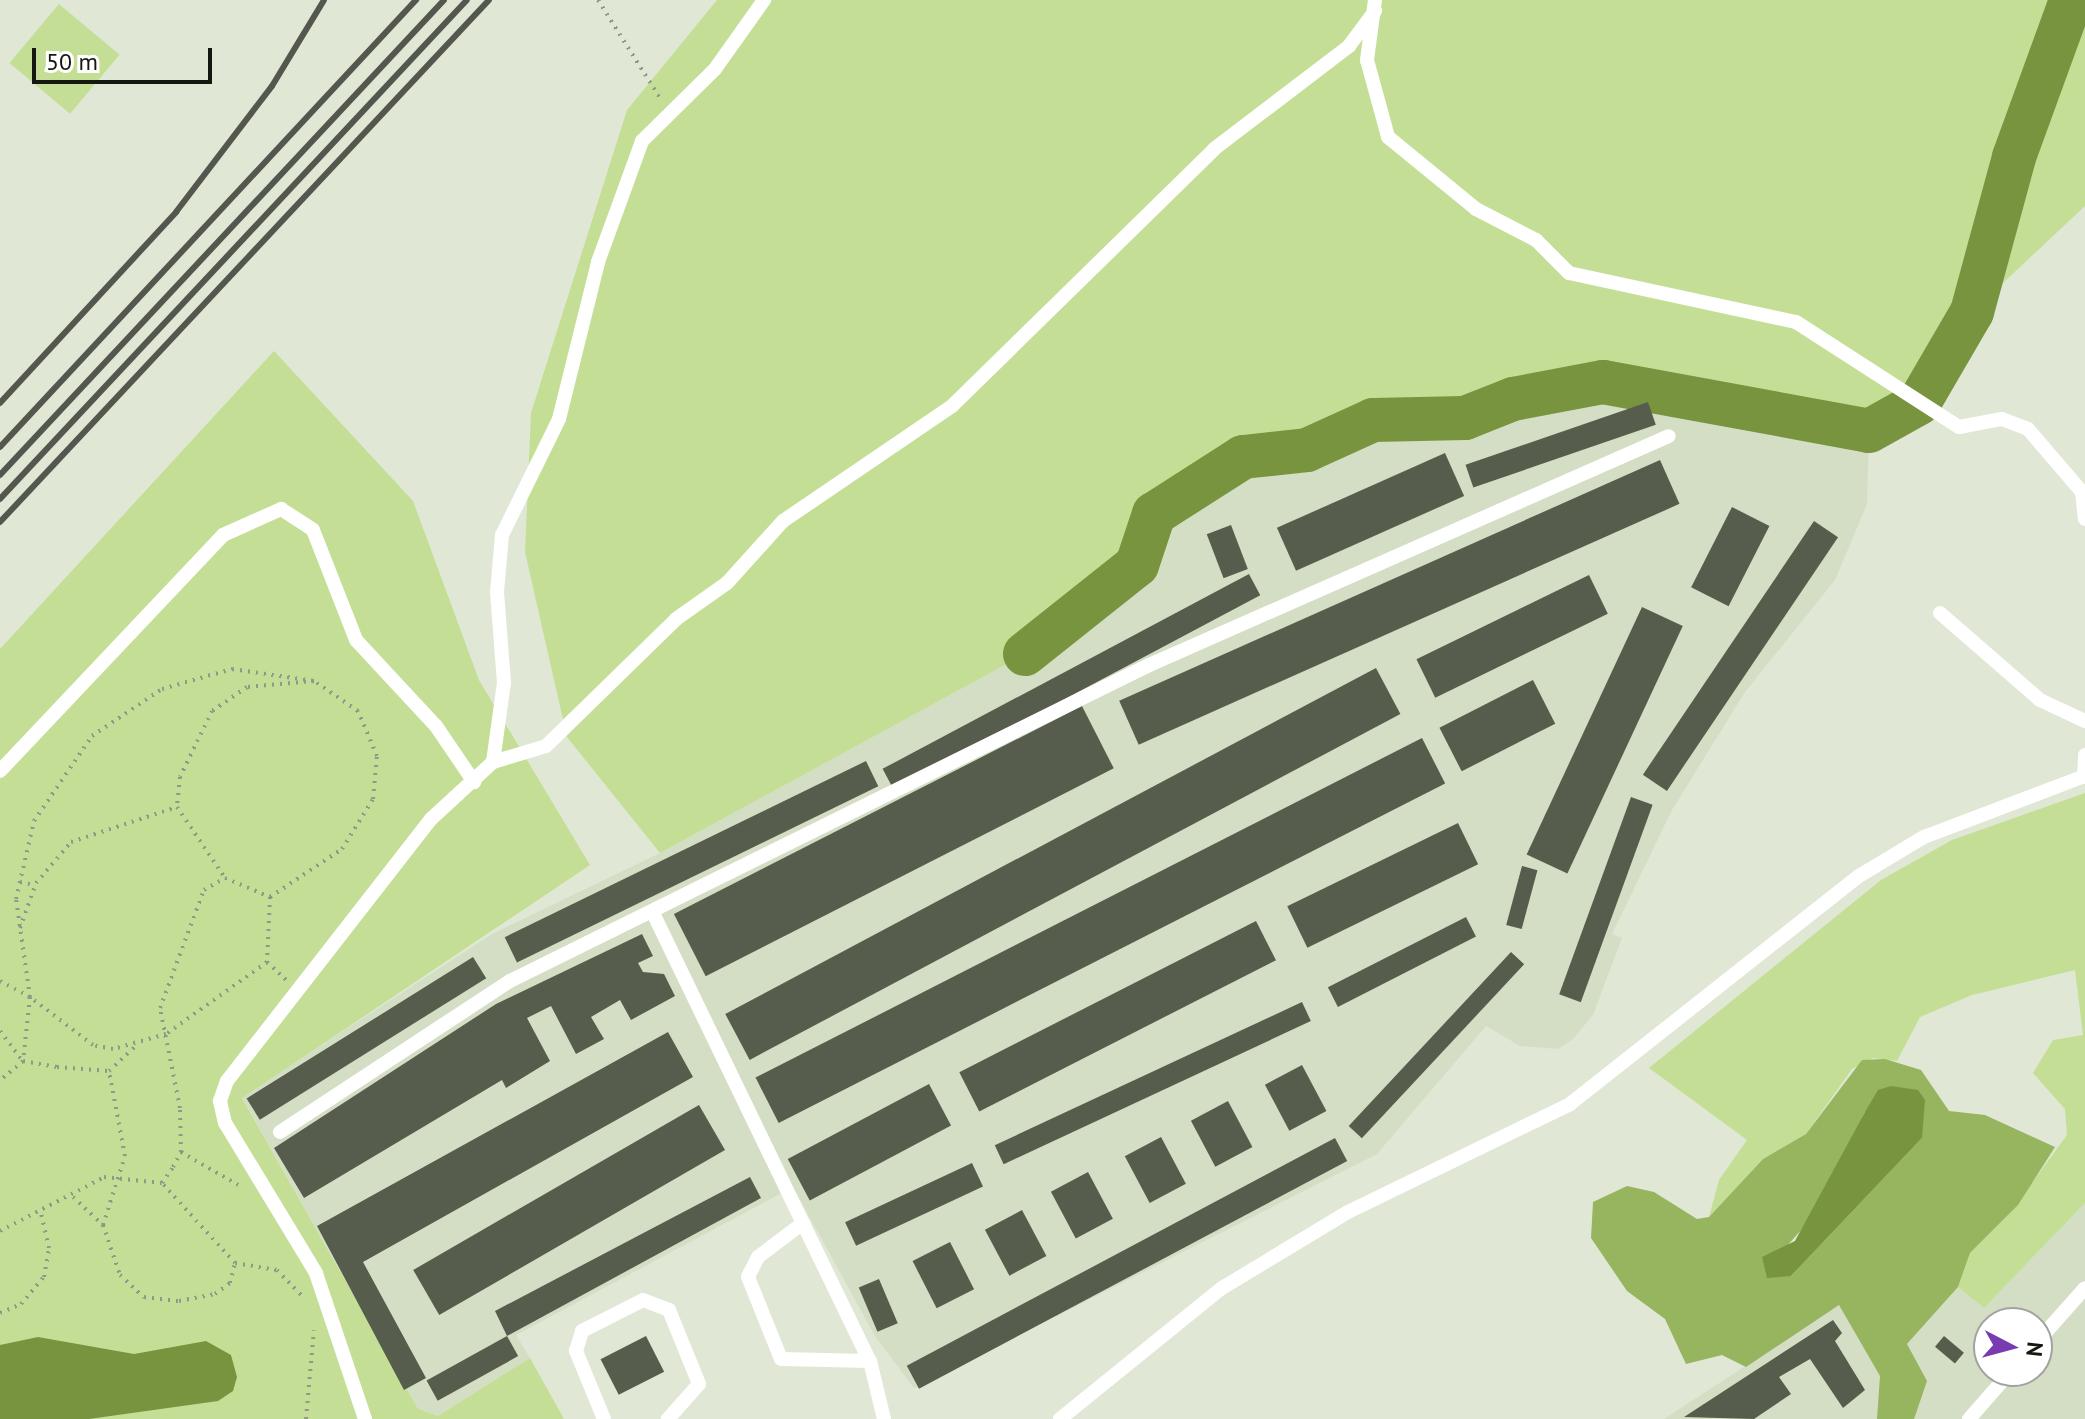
<!DOCTYPE html>
<style>
body{margin:0}
#map{position:relative;width:2085px;height:1419px;overflow:hidden;background:#e0e7d5;font-family:"PT Sans",sans-serif}
div>[style]{position:absolute}
[style*='--x']{left:calc(var(--x)*1px);top:calc(var(--y)*1px);width:calc(var(--w)*1px);rotate:calc(var(--a)*1deg)}
.built>*{inset:0;background:#d4dec4}
.green>*{inset:0;background:#c4df95;transform-origin:0 0}
.forest>*{inset:0;background:#97b45f}
.water>*{inset:0;background:#78943e}
.river>*{height:44px;margin:-22px;padding:0 22px;transform-origin:22px;border-radius:22px;background:#78943e}
.building>*{inset:0;background:#575d4d;transform-origin:0 0}
.path>*{height:4px;margin-top:-2px;transform-origin:0;background:repeating-linear-gradient(90deg,#919789 0 2px,transparent 0 8px)}
.service>*{height:14px;margin:-7px;padding:0 7px;transform-origin:7px;border-radius:7px;background:#fff}
.rail>*{height:6px;margin:-3px;padding:0 3px;transform-origin:3px;border-radius:3px;background:#53574d}
span{translate:-50% -50%;white-space:nowrap;text-align:center;line-height:1.15;-webkit-text-stroke:8px #fff;paint-order:stroke}
.north{position:absolute;left:1973px;top:1307px;width:80px;height:80px;box-sizing:border-box;background:#fff;border:2px solid #a1a3a0;border-radius:50%;rotate:96deg;font-size:22px;font-weight:700;line-height:32px;text-align:center;color:#151811}
.north::after{content:'';display:block;margin:auto;width:28px;height:36px;background:#793bb1;clip-path:polygon(50% 0,100% 100%,50% 72%,0 100%)}
.scale{position:absolute;left:32px;top:48px;width:180px;height:36px;box-sizing:border-box;border:4px solid #151811;border-top:0;padding-left:10px;font-size:24px;line-height:28px;white-space:nowrap;color:#151811;-webkit-text-stroke:6px #fff;paint-order:stroke}
</style>
<div id="map">
<div class="built">
<i style="clip-path:polygon(1603px 382px,1869px 431px,1867px 504px,1835px 580px,1745px 692px,1672px 810px,1612px 934px,1622px 938px,1593px 1015px,1573px 1039px,1558px 1049px,1520px 1046px,1486px 1026px,1377px 1154px,914px 1388px,875px 1336px,793px 1187px,516px 1335px,530px 1358px,438px 1416px,418px 1409px,242px 1097px,492px 934px,660px 853px,1025px 654px,1137px 565px,1154px 514px,1243px 457px,1307px 450px,1373px 420px,1464px 418px,1513px 399px)"></i>
<i style="clip-path:polygon(evenodd,2085px 1203px,2085px 1419px,1664px 1419px,1839px 1305px,1880px 1375px,1958px 1287px,1984px 1308px,2085px 1203px,1989px 1323px,2037px 1323px,2037px 1371px,1989px 1371px,1989px 1323px)"></i>
</div>
<div class="green">
<i style="clip-path:polygon(717px 0,2085px 0,2085px 206px,1972px 312px,1919px 403px,1869px 431px,1603px 382px,1513px 399px,1465px 418px,1373px 420px,1307px 450px,1243px 457px,1154px 514px,1137px 565px,1025px 654px,660px 853px,567px 737px,525px 552px,531px 413px,627px 110px)"></i>
<i style="left:59px;top:4px;width:79px;height:77px;rotate:40deg"></i>
<i style="clip-path:polygon(274px 351px,413px 501px,479px 680px,590px 865px,242px 1098px,418px 1409px,438px 1416px,530px 1358px,564px 1419px,0 1419px,0 649px)"></i>
<i style="clip-path:polygon(2085px 793px,2085px 1203px,1984px 1308px,1958px 1287px,1970px 1253px,2009px 1214px,2067px 1135px,2065px 1109px,2033px 1073px,2053px 1040px,2083px 1035px,2075px 970px,1972px 995px,1920px 1017px,1897px 1061px,1873px 1058px,1852px 1069px,1806px 1134px,1763px 1159px,1709px 1217px,1719px 1180px,1747px 1140px,1649px 1068px,1881px 880px,1952px 840px)"></i>
</div>
<div class="forest">
<i style="clip-path:polygon(evenodd,1885px 1059px,1921px 1070px,1949px 1111px,1985px 1115px,2055px 1147px,2018px 1205px,1970px 1253px,1958px 1287px,1907px 1344px,1927px 1381px,1914px 1419px,1877px 1419px,1880px 1376px,1839px 1305px,1746px 1367px,1722px 1355px,1686px 1364px,1665px 1319px,1627px 1291px,1591px 1238px,1593px 1202px,1627px 1186px,1654px 1192px,1697px 1219px,1709px 1217px,1763px 1159px,1806px 1134px,1862px 1060px,1885px 1059px,1865px 1112px,1922px 1138px,1791px 1276px,1786px 1247px,1811px 1219px,1865px 1112px)"></i>
</div>
<div class="water">
<i style="clip-path:polygon(1891px 1086px,1918px 1090px,1925px 1100px,1922px 1138px,1791px 1276px,1767px 1278px,1762px 1257px,1795px 1241px,1865px 1112px,1878px 1090px)"></i>
<i style="clip-path:polygon(38px 1337px,134px 1354px,206px 1341px,231px 1355px,237px 1377px,233px 1391px,218px 1401px,89px 1419px,0 1419px,0 1345px)"></i>
</div>
<div class="river">
<i style="--x:1025;--y:654;--w:143;--a:-38.5"></i>
<i style="--x:1137;--y:565;--w:54;--a:-71.6"></i>
<i style="--x:1154;--y:514;--w:106;--a:-32.6"></i>
<i style="--x:1243;--y:457;--w:64;--a:-6.2"></i>
<i style="--x:1307;--y:450;--w:72;--a:-24.4"></i>
<i style="--x:1373;--y:420;--w:92;--a:-1.2"></i>
<i style="--x:1465;--y:418;--w:52;--a:-21.6"></i>
<i style="--x:1513;--y:399;--w:92;--a:-10.7"></i>
<i style="--x:1603;--y:382;--w:270;--a:10.4"></i>
<i style="--x:1869;--y:431;--w:57;--a:-29.2"></i>
<i style="--x:1919;--y:403;--w:105;--a:-59.8"></i>
<i style="--x:1972;--y:312;--w:161;--a:-74.8"></i>
<i style="--x:2014;--y:157;--w:167;--a:-70"></i>
</div>
<div class="building">
<i style="left:1648px;top:402px;width:24px;height:193px;rotate:71deg"></i>
<i style="left:1445px;top:453px;width:47px;height:184px;rotate:66deg"></i>
<i style="left:1660px;top:460px;width:48px;height:592px;rotate:66deg"></i>
<i style="left:1732px;top:507px;width:42px;height:90px;rotate:27deg"></i>
<i style="left:1814px;top:521px;width:29px;height:306px;rotate:34deg"></i>
<i style="left:1231px;top:525px;width:47px;height:26px;rotate:69deg"></i>
<i style="left:1249px;top:574px;width:24px;height:415px;rotate:62deg"></i>
<i style="left:1589px;top:575px;width:43px;height:192px;rotate:64deg"></i>
<i style="left:1642px;top:607px;width:45px;height:273px;rotate:25deg"></i>
<i style="left:1376px;top:668px;width:52px;height:737px;rotate:62deg"></i>
<i style="left:1533px;top:680px;width:49px;height:105px;rotate:63deg"></i>
<i style="left:1082px;top:706px;width:70px;height:458px;rotate:63deg"></i>
<i style="left:1422px;top:738px;width:51px;height:748px;rotate:63deg"></i>
<i style="left:866px;top:761px;width:28px;height:402px;rotate:64deg"></i>
<i style="left:1631px;top:797px;width:23px;height:210px;rotate:20deg"></i>
<i style="left:1458px;top:823px;width:46px;height:190px;rotate:64deg"></i>
<i style="left:1522px;top:866px;width:16px;height:61px;rotate:15deg"></i>
<i style="left:1466px;top:917px;width:22px;height:155px;rotate:63deg"></i>
<i style="left:1256px;top:921px;width:44px;height:333px;rotate:63deg"></i>
<i style="clip-path:polygon(642px 934px,653px 956px,638px 963px,643px 972px,664px 974px,675px 996px,631px 1020px,620px 1000px,591px 1017px,604px 1039px,576px 1054px,551px 1006px,527px 1018px,550px 1061px,506px 1088px,502px 1080px,304px 1198px,274px 1148px,496px 1004px)"></i>
<i style="left:1511px;top:952px;width:18px;height:238px;rotate:43deg"></i>
<i style="left:473px;top:957px;width:25px;height:267px;rotate:58deg"></i>
<i style="left:1302px;top:1002px;width:21px;height:339px;rotate:65deg"></i>
<i style="clip-path:polygon(668px 1032px,693px 1077px,363px 1262px,426px 1378px,404px 1390px,317px 1226px)"></i>
<i style="left:1302px;top:1065px;width:52px;height:42px;rotate:62deg"></i>
<i style="left:929px;top:1084px;width:47px;height:160px;rotate:62deg"></i>
<i style="left:1228px;top:1101px;width:52px;height:42px;rotate:62deg"></i>
<i style="left:699px;top:1105px;width:52px;height:330px;rotate:60deg"></i>
<i style="left:1161px;top:1137px;width:53px;height:41px;rotate:62deg"></i>
<i style="left:1335px;top:1138px;width:26px;height:485px;rotate:62deg"></i>
<i style="left:972px;top:1163px;width:26px;height:140px;rotate:65deg"></i>
<i style="left:1088px;top:1172px;width:53px;height:42px;rotate:62deg"></i>
<i style="clip-path:polygon(750px 1177px,761px 1198px,507px 1336px,495px 1311px)"></i>
<i style="left:1022px;top:1210px;width:52px;height:42px;rotate:62deg"></i>
<i style="left:950px;top:1242px;width:53px;height:42px;rotate:63deg"></i>
<i style="left:879px;top:1279px;width:48px;height:22px;rotate:67deg"></i>
<i style="clip-path:polygon(1833px 1320px,1842px 1333px,1835px 1341px,1865px 1390px,1843px 1408px,1810px 1359px,1779px 1377px,1791px 1394px,1754px 1419px,1684px 1417px)"></i>
<i style="left:507px;top:1336px;width:23px;height:92px;rotate:61deg"></i>
<i style="left:646px;top:1336px;width:40px;height:51px;rotate:63deg"></i>
<i style="left:1944px;top:1336px;width:26px;height:14px;rotate:40deg"></i>
</div>
<div class="path">
<i style="--x:598;--y:0;--w:116;--a:57.7"></i>
<i style="--x:20;--y:882;--w:14;--a:12"></i>
<i style="--x:270;--y:897;--w:65;--a:92.6"></i>
<i style="--x:267;--y:962;--w:124;--a:144.5"></i>
<i style="--x:166;--y:1034;--w:55;--a:164.2"></i>
<i style="--x:113;--y:1049;--w:20;--a:-169"></i>
<i style="--x:93;--y:1045;--w:79;--a:-142.7"></i>
<i style="--x:30;--y:997;--w:99;--a:-98.1"></i>
<i style="--x:16;--y:899;--w:80;--a:-77"></i>
<i style="--x:34;--y:821;--w:103;--a:-55.7"></i>
<i style="--x:92;--y:736;--w:84;--a:-33.9"></i>
<i style="--x:162;--y:689;--w:73;--a:-15.9"></i>
<i style="--x:232;--y:669;--w:83;--a:8.3"></i>
<i style="--x:314;--y:681;--w:67;--a:174.9"></i>
<i style="--x:247;--y:687;--w:42;--a:145.6"></i>
<i style="--x:212;--y:711;--w:73;--a:115.9"></i>
<i style="--x:180;--y:777;--w:30;--a:96"></i>
<i style="--x:177;--y:807;--w:86;--a:55.9"></i>
<i style="--x:225;--y:878;--w:49;--a:22.9"></i>
<i style="--x:270;--y:897;--w:87;--a:-33.7"></i>
<i style="--x:342;--y:849;--w:59;--a:-58.2"></i>
<i style="--x:373;--y:799;--w:43;--a:-84.7"></i>
<i style="--x:377;--y:756;--w:49;--a:-112.9"></i>
<i style="--x:358;--y:711;--w:53;--a:-145.7"></i>
<i style="--x:20;--y:928;--w:48;--a:-70.4"></i>
<i style="--x:36;--y:883;--w:54;--a:-49.5"></i>
<i style="--x:71;--y:842;--w:112;--a:-18.3"></i>
<i style="--x:267;--y:962;--w:26;--a:43"></i>
<i style="--x:0;--y:981;--w:34;--a:28"></i>
<i style="--x:30;--y:997;--w:64;--a:96.2"></i>
<i style="--x:23;--y:1061;--w:30;--a:140"></i>
<i style="--x:0;--y:1031;--w:38;--a:53"></i>
<i style="--x:23;--y:1061;--w:35;--a:10"></i>
<i style="--x:57;--y:1067;--w:52;--a:4.4"></i>
<i style="--x:109;--y:1071;--w:35;--a:-43"></i>
<i style="--x:181;--y:1152;--w:66;--a:30.1"></i>
<i style="--x:73;--y:1197;--w:41;--a:43"></i>
<i style="--x:103;--y:1225;--w:53;--a:71.2"></i>
<i style="--x:120;--y:1275;--w:33;--a:43"></i>
<i style="--x:144;--y:1297;--w:35;--a:7"></i>
<i style="--x:179;--y:1301;--w:37;--a:-11"></i>
<i style="--x:215;--y:1294;--w:19;--a:-36"></i>
<i style="--x:230;--y:1283;--w:21;--a:-76"></i>
<i style="--x:235;--y:1263;--w:108;--a:-132.4"></i>
<i style="--x:103;--y:1225;--w:72;--a:-72.3"></i>
<i style="--x:125;--y:1156;--w:86;--a:-100.7"></i>
<i style="--x:0;--y:1231;--w:117;--a:-27.4"></i>
<i style="--x:104;--y:1177;--w:58;--a:5.9"></i>
<i style="--x:162;--y:1183;--w:19;--a:-55"></i>
<i style="--x:173;--y:1167;--w:17;--a:-62"></i>
<i style="--x:181;--y:1152;--w:44;--a:-91.3"></i>
<i style="--x:180;--y:1108;--w:102;--a:-101.3"></i>
<i style="--x:160;--y:1008;--w:126;--a:-69.6"></i>
<i style="--x:204;--y:890;--w:24;--a:-30"></i>
<i style="--x:235;--y:1263;--w:43;--a:9.5"></i>
<i style="--x:277;--y:1270;--w:36;--a:46"></i>
<i style="--x:0;--y:1313;--w:23;--a:-23"></i>
<i style="--x:21;--y:1304;--w:35;--a:-50"></i>
<i style="--x:44;--y:1277;--w:29;--a:-80"></i>
<i style="--x:49;--y:1248;--w:39;--a:-103"></i>
<i style="--x:306;--y:1419;--w:89;--a:-84.9"></i>
</div>
<div class="service">
<i style="--x:1375;--y:0;--w:61;--a:97.6"></i>
<i style="--x:1367;--y:60;--w:80;--a:74.7"></i>
<i style="--x:1388;--y:137;--w:114;--a:39.3"></i>
<i style="--x:1476;--y:209;--w:68;--a:27.3"></i>
<i style="--x:1536;--y:240;--w:47;--a:45"></i>
<i style="--x:1569;--y:273;--w:232;--a:12.2"></i>
<i style="--x:1796;--y:322;--w:194;--a:32.8"></i>
<i style="--x:1959;--y:427;--w:44;--a:-10.5"></i>
<i style="--x:2002;--y:419;--w:28;--a:21"></i>
<i style="--x:2028;--y:429;--w:83;--a:49.4"></i>
<i style="--x:2082;--y:492;--w:27;--a:84"></i>
<i style="--x:1940;--y:613;--w:133;--a:41"></i>
<i style="--x:2040;--y:700;--w:50;--a:25"></i>
<i style="--x:493;--y:762;--w:80;--a:-82.1"></i>
<i style="--x:504;--y:683;--w:91;--a:-94.4"></i>
<i style="--x:497;--y:592;--w:57;--a:-85"></i>
<i style="--x:502;--y:535;--w:129;--a:-63.8"></i>
<i style="--x:559;--y:419;--w:162;--a:-76"></i>
<i style="--x:598;--y:262;--w:129;--a:-70"></i>
<i style="--x:642;--y:141;--w:103;--a:-44.6"></i>
<i style="--x:715;--y:69;--w:85;--a:-54.6"></i>
<i style="--x:0;--y:771;--w:325;--a:-46.6"></i>
<i style="--x:223;--y:535;--w:64;--a:-24.1"></i>
<i style="--x:281;--y:509;--w:38;--a:33"></i>
<i style="--x:313;--y:530;--w:118;--a:68.6"></i>
<i style="--x:356;--y:640;--w:117;--a:47.1"></i>
<i style="--x:436;--y:726;--w:68;--a:55.8"></i>
<i style="--x:2084;--y:777;--w:22;--a:-87"></i>
<i style="--x:653;--y:913;--w:498;--a:64.2"></i>
<i style="--x:870;--y:1361;--w:60;--a:76.4"></i>
<i style="--x:280;--y:1132;--w:275;--a:-33.3"></i>
<i style="--x:510;--y:981;--w:711;--a:-26.31"></i>
<i style="--x:1147;--y:666;--w:570;--a:-23.78"></i>
<i style="--x:803;--y:1223;--w:56;--a:142.9"></i>
<i style="--x:758;--y:1257;--w:22;--a:117"></i>
<i style="--x:748;--y:1277;--w:88;--a:68.1"></i>
<i style="--x:781;--y:1359;--w:89;--a:1.3"></i>
<i style="--x:2037;--y:1342;--w:72;--a:-48.4"></i>
<i style="--x:365;--y:1419;--w:154;--a:-108.6"></i>
<i style="--x:316;--y:1273;--w:175;--a:-121.2"></i>
<i style="--x:225;--y:1123;--w:23;--a:-103"></i>
<i style="--x:220;--y:1101;--w:21;--a:-71"></i>
<i style="--x:227;--y:1081;--w:332;--a:-52.1"></i>
<i style="--x:431;--y:819;--w:84;--a:-42.6"></i>
<i style="--x:493;--y:762;--w:55;--a:-16.8"></i>
<i style="--x:546;--y:746;--w:182;--a:-44.3"></i>
<i style="--x:676;--y:619;--w:62;--a:-35.2"></i>
<i style="--x:727;--y:583;--w:84;--a:-47.9"></i>
<i style="--x:783;--y:521;--w:204;--a:-34.2"></i>
<i style="--x:952;--y:406;--w:367;--a:-44.4"></i>
<i style="--x:1214;--y:149;--w:170;--a:-37.3"></i>
<i style="--x:1349;--y:46;--w:44;--a:-53.4"></i>
<i style="--x:604;--y:1419;--w:74;--a:-112.4"></i>
<i style="--x:576;--y:1351;--w:21;--a:-73"></i>
<i style="--x:582;--y:1331;--w:68;--a:-26.9"></i>
<i style="--x:643;--y:1300;--w:28;--a:21"></i>
<i style="--x:669;--y:1310;--w:80;--a:67.9"></i>
<i style="--x:699;--y:1384;--w:47;--a:131.5"></i>
<i style="--x:1060;--y:1419;--w:208;--a:-39"></i>
<i style="--x:1222;--y:1288;--w:147;--a:-31.1"></i>
<i style="--x:1348;--y:1212;--w:247;--a:-25.9"></i>
<i style="--x:1570;--y:1104;--w:368;--a:-38.3"></i>
<i style="--x:1859;--y:876;--w:76;--a:-31"></i>
<i style="--x:1924;--y:837;--w:172;--a:-20.8"></i>
<i style="--x:1969;--y:1419;--w:64;--a:-48.8"></i>
</div>
<div class="rail">
<i style="--x:0;--y:403;--w:260;--a:-47.3"></i>
<i style="--x:176;--y:212;--w:158;--a:-52.7"></i>
<i style="--x:272;--y:86;--w:100;--a:-58.8"></i>
<i style="--x:0;--y:447;--w:611;--a:-47.06"></i>
<i style="--x:0;--y:475;--w:650;--a:-46.93"></i>
<i style="--x:0;--y:499;--w:683;--a:-46.9"></i>
<i style="--x:0;--y:522;--w:715;--a:-46.87"></i>
</div>
<div class="north">N</div>
<div class="scale">50 m</div>
</div>
